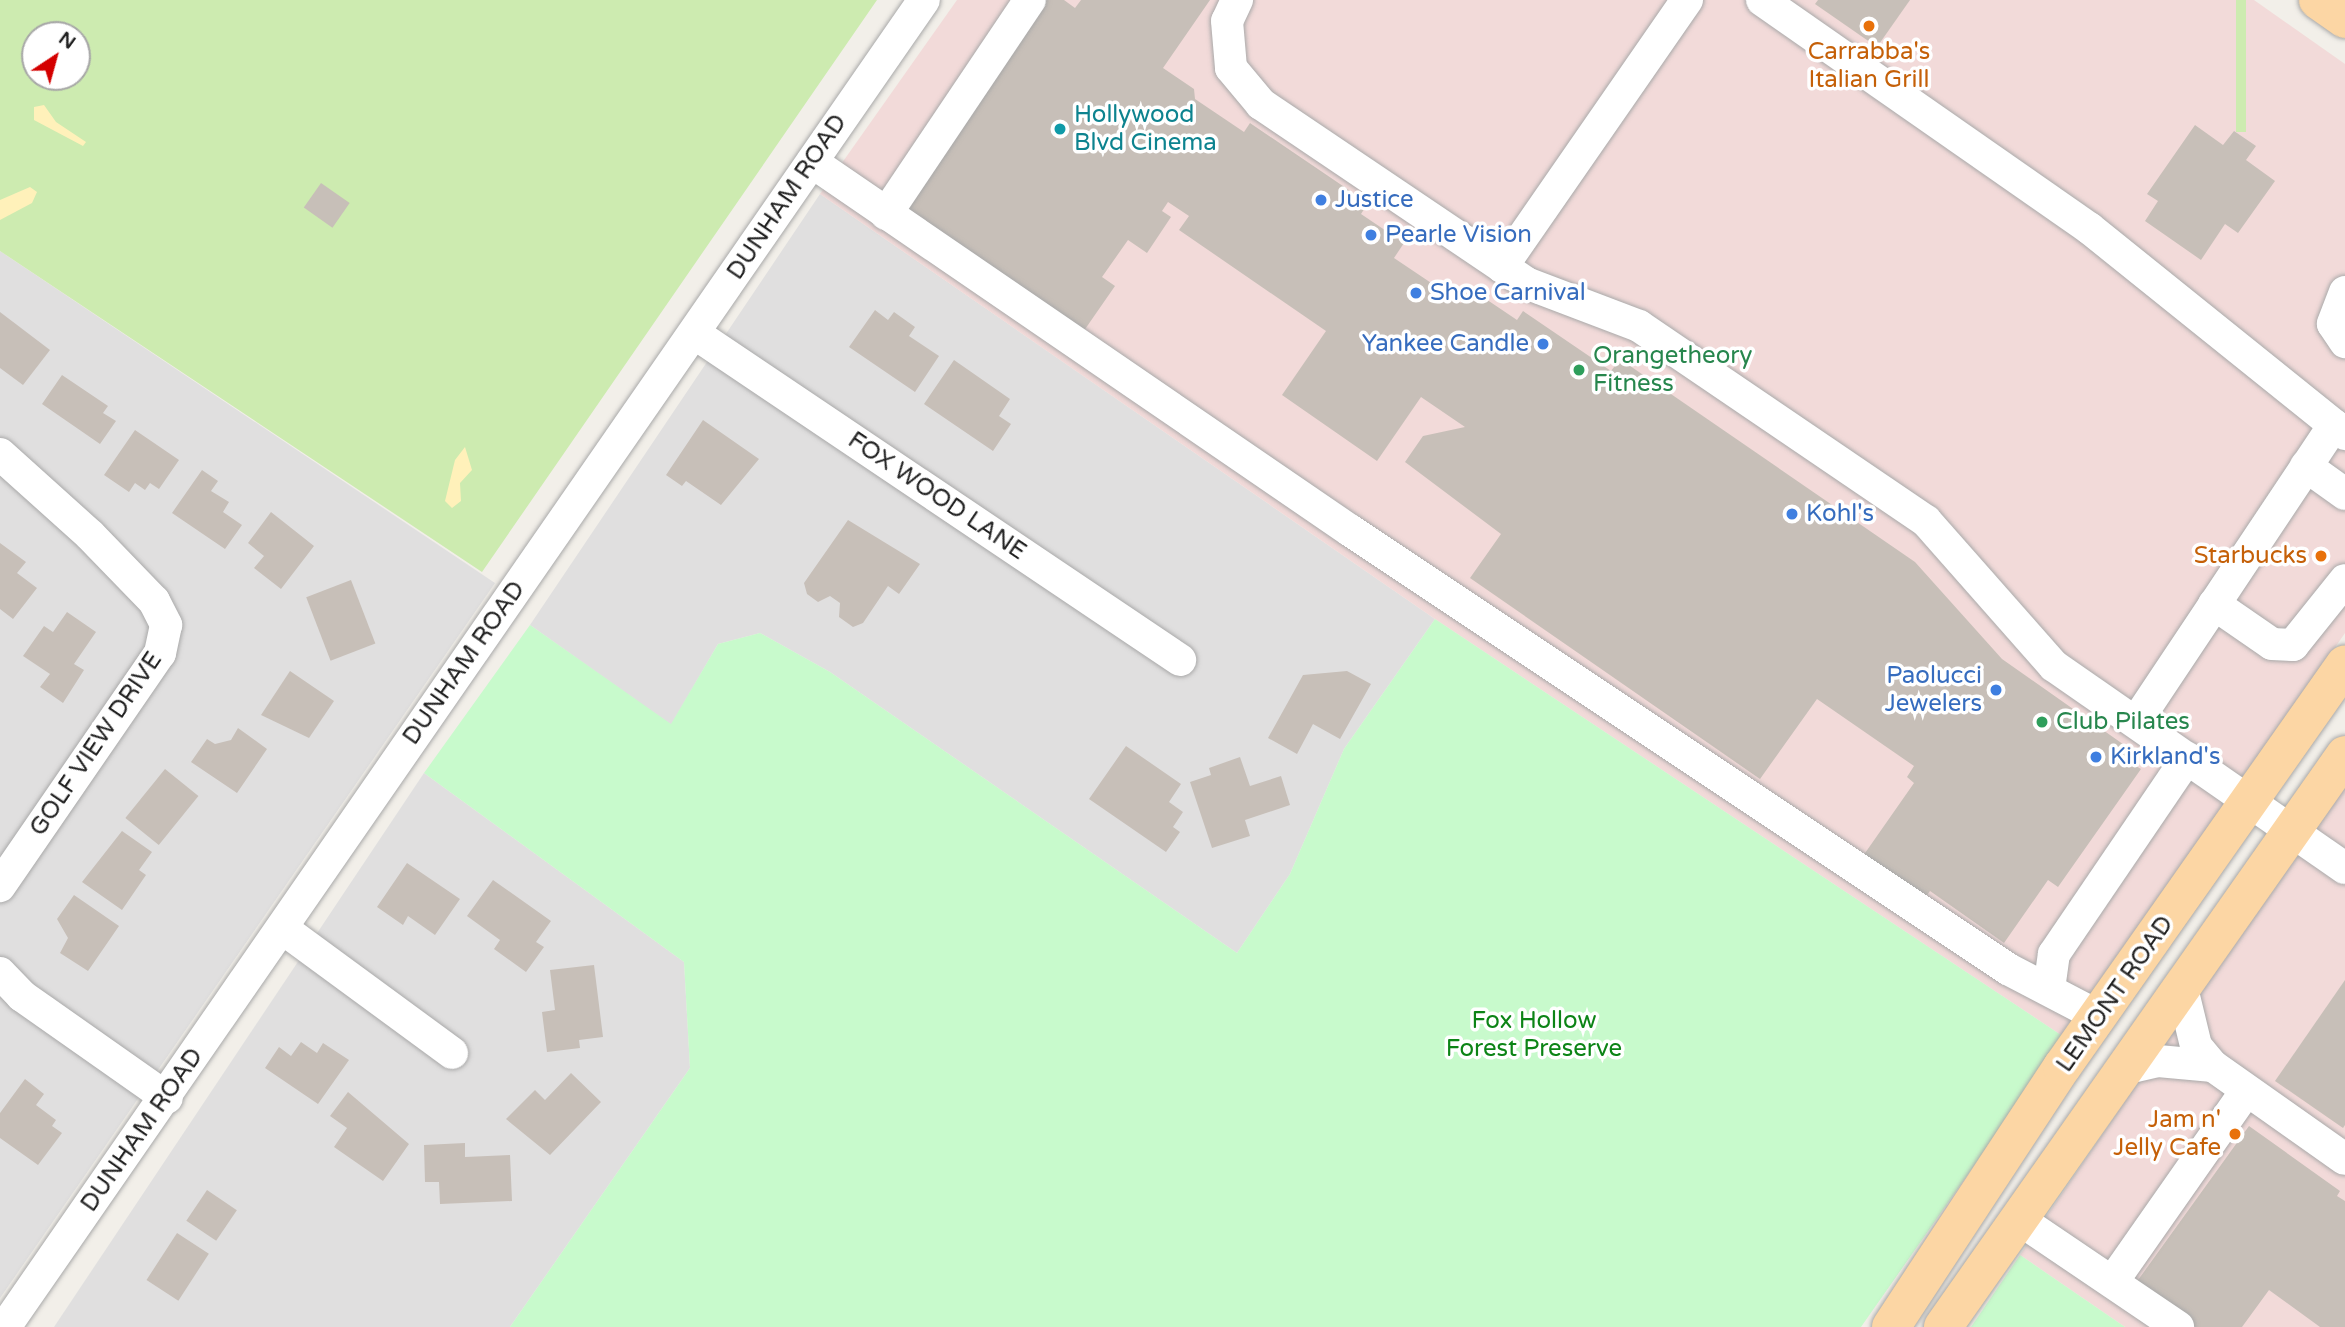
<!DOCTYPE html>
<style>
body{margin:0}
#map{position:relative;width:2345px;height:1327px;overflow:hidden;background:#f2efe9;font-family:"Varela Round",sans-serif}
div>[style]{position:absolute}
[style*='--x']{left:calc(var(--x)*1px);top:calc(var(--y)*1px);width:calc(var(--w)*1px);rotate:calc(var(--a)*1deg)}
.residential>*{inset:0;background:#e0dfdf}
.commercial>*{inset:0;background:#f2dad9}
.grass>*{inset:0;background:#cdebb0;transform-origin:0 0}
.sand>*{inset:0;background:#fff1ba}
.park>*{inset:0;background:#c8facc}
.building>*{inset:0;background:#c7bfb8;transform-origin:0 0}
.roads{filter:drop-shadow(0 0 2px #a9a9a9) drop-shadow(0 0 2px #a9a9a9)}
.minor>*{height:32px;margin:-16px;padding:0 16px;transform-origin:16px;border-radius:16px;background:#fff}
.major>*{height:38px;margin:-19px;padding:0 19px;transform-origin:19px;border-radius:19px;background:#fcd6a4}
.dots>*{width:19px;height:19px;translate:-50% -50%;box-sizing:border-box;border:4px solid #fff;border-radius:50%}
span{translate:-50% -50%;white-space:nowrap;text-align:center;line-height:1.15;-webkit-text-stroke:7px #fff;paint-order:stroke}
.food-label{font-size:24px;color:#c56008}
.right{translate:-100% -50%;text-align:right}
.culture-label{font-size:24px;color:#0d838f}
.left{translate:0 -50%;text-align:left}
.street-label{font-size:24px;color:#222}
.shop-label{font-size:24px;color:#366cbe}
.leisure-label{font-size:24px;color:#27864d}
.park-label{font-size:24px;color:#0c8416}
.north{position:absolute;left:21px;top:21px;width:70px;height:70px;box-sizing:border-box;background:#fff;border:2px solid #a7a7a7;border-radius:50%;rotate:36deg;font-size:19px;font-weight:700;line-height:28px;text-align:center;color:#222}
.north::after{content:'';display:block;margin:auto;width:24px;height:32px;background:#d40000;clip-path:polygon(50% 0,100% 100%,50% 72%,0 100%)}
</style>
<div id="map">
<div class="residential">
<i style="clip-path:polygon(820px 194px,1435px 619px,1344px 749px,1290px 874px,1237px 953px,830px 672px,760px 633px,718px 644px,671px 725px,530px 625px)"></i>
<i style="clip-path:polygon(0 251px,495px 583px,0 1298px)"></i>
<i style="clip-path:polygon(424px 773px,684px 962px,690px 1068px,510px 1327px,54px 1327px)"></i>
</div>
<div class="commercial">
<i style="clip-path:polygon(957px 0,2254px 0,2345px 64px,2345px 633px,2064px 1037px,1435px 619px,820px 194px)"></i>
<i style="clip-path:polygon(2345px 779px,2345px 1327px,2125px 1327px,2020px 1255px)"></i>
</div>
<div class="grass">
<i style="clip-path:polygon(evenodd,0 0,877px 0,482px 572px,0 251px,0 0,35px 35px,77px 35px,77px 77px,35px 77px,35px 35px)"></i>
<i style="left:2236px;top:0;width:10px;height:132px"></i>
</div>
<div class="sand">
<i style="clip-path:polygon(44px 105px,56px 122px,86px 142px,83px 146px,34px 120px,34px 107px)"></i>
<i style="clip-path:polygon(30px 187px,37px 192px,32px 203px,0 220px,0 200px)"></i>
<i style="clip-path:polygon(465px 447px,472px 470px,460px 483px,461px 501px,452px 508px,445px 501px,455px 460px)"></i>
</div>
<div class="park">
<i style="clip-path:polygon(1435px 619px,2064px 1037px,1861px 1327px,510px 1327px,690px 1068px,684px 962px,424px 773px,530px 625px,671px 724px,718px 644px,760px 633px,830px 672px,1237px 953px,1290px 874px,1344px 749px)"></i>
<i style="clip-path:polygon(2020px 1255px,2125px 1327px,1971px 1327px)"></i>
</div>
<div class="building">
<i style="clip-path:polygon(1043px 0,1064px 0,1075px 8px,1081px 0,1210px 0,1163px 68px,1194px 89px,1195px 99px,1244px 132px,1250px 123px,1368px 203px,1361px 214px,1404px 243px,1394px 258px,1461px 303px,1471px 289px,1517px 320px,1523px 311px,1611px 371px,1620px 359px,1915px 562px,2002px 659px,2137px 754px,2131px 763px,2141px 769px,2058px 887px,2048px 880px,2004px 943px,1930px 891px,1925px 898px,1863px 856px,1914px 783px,1907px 777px,1914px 766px,1817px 699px,1760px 779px,1470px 578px,1501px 534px,1405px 462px,1423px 436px,1465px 427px,1421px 397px,1377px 461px,1282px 395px,1326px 331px,1179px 230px,1189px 216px,1168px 202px,1162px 211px,1171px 217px,1147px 253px,1128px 240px,1102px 277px,1115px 286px,1081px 335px,898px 209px)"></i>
<i style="clip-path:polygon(1818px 0,1910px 0,1877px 47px,1815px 4px)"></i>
<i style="clip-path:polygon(2195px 125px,2223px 145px,2234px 131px,2256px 146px,2246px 160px,2275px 181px,2238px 233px,2225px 224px,2201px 260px,2145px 221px,2158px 201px,2147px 194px)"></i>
<i style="left:321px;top:183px;width:35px;height:30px;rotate:35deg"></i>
<i style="clip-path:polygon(875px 310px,888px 320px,894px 312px,915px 327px,909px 336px,939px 356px,915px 392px,849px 347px)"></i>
<i style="clip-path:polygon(0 312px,50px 350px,23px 385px,0 368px)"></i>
<i style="clip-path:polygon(954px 360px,1010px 399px,999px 416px,1011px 424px,993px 451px,924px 404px)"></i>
<i style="clip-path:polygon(62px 375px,108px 406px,103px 413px,116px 421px,100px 444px,42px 404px)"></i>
<i style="clip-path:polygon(703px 420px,759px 459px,721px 505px,686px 481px,682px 486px,666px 475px)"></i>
<i style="clip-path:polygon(135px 430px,179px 460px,159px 489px,150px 483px,145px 490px,135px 483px,129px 492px,104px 475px)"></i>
<i style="clip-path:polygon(202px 470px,218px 481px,211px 491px,229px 502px,223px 512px,242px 525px,225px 549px,172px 513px)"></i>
<i style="clip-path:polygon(271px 512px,314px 546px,281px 589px,254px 568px,264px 556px,248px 543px)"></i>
<i style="clip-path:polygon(848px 520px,920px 564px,899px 594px,888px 586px,863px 623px,853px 627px,839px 617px,840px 603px,830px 596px,818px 602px,807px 594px,804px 583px)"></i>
<i style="clip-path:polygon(0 543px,26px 562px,17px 573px,37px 588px,13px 619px,0 609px)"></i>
<i style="left:351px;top:580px;width:68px;height:48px;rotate:69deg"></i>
<i style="clip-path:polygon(67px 612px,96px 632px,74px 664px,84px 670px,63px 703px,40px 687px,50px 674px,23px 656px,44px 626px,53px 632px)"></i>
<i style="clip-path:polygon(290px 671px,334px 701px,309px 738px,261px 715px)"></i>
<i style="clip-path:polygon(1347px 671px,1371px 684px,1340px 739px,1313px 724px,1297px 754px,1268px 738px,1303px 675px)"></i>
<i style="clip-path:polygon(238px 728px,267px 749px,237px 793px,191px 762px,207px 739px,215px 744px,231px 740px)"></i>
<i style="clip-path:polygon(1126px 746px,1181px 784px,1169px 802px,1183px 812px,1173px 827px,1180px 832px,1166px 852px,1089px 799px)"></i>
<i style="clip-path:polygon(1240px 757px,1250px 786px,1281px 776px,1290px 805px,1245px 820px,1250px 836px,1212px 848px,1190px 782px,1211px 775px,1209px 768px)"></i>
<i style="left:165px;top:769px;width:43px;height:63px;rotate:39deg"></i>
<i style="clip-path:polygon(122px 831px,152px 852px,139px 870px,146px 875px,122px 910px,82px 882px)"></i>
<i style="clip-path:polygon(407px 863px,460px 899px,435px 935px,408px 916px,403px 925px,377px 907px)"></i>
<i style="clip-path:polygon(493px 880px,551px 921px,536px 942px,544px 947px,526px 972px,494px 949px,500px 940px,467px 916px)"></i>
<i style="clip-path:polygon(74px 895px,119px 926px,88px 971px,60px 953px,68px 938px,57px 919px)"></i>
<i style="clip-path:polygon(594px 965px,603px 1037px,579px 1040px,580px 1048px,547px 1052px,542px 1012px,555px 1010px,550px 970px)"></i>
<i style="clip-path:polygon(2345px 980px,2345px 1125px,2343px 1128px,2275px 1081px)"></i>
<i style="clip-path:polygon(301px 1042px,317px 1053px,323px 1043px,349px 1060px,318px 1104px,265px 1068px,279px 1047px,291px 1056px)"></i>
<i style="clip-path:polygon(571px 1073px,601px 1102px,550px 1155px,506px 1119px,535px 1090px,545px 1100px)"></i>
<i style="clip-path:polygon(25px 1079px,44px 1094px,36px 1105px,56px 1120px,52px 1126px,62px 1133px,38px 1165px,0 1138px,0 1113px)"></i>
<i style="clip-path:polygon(348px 1092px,409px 1144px,383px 1181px,334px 1147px,347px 1128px,330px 1116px)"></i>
<i style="clip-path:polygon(2249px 1126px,2340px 1191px,2337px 1196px,2345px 1201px,2345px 1327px,2320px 1327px,2269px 1290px,2242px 1327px,2189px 1327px,2133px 1287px)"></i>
<i style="clip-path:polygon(465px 1143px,465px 1157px,510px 1155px,512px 1201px,440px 1204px,439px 1182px,425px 1182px,424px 1145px)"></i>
<i style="left:207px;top:1190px;width:36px;height:37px;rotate:34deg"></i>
<i style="left:177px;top:1233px;width:38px;height:56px;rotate:33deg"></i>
</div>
<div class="roads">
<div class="minor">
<i style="--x:1237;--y:0;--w:23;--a:115"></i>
<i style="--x:1227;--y:21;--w:47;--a:85.1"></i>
<i style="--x:1231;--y:68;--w:47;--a:50.2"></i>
<i style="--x:1261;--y:104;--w:320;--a:34"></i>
<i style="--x:1526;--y:283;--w:121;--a:20.8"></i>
<i style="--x:1639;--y:326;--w:347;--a:34.2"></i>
<i style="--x:1926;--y:521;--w:193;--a:48.6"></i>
<i style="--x:2054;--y:666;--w:354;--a:34.8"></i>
<i style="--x:1762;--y:0;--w:399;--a:34.9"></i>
<i style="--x:2089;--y:228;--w:329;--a:38.8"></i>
<i style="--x:812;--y:162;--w:653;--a:34.4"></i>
<i style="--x:1351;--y:531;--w:790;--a:33.69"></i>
<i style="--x:2008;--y:969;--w:102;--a:27.6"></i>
<i style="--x:886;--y:214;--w:258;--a:-56.1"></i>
<i style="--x:1502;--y:267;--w:325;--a:-55.3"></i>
<i style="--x:2345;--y:292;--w:34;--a:111"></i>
<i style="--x:2333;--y:324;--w:22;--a:56"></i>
<i style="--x:694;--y:333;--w:586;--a:33.93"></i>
<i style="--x:0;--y:454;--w:121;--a:42"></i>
<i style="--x:90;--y:535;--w:92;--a:45.9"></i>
<i style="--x:154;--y:601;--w:27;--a:63"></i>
<i style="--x:166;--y:625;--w:29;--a:102"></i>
<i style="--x:160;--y:653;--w:283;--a:124.5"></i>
<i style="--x:2306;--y:466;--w:48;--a:35.7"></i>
<i style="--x:2214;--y:604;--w:70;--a:34.6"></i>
<i style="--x:2272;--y:644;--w:21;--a:3"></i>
<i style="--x:2293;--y:645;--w:83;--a:-51.3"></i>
<i style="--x:2136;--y:722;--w:357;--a:-56.3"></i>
<i style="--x:282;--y:928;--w:211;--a:36.3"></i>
<i style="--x:0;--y:973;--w:32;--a:46"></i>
<i style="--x:22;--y:996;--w:177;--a:35.1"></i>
<i style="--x:2182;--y:988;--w:60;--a:76.4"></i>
<i style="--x:2196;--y:1046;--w:26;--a:50"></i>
<i style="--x:2213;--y:1066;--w:161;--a:35.2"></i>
<i style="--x:2049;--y:989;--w:35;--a:-82"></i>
<i style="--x:2054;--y:954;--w:237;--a:-55.8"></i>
<i style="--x:2128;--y:1068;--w:31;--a:-13"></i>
<i style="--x:2158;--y:1061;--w:55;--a:5.2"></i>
<i style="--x:2020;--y:1220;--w:191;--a:34.1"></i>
<i style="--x:2113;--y:1281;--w:232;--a:-55"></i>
<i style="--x:5;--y:1327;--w:1614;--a:-55.3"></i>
</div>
<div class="major">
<i style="--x:2318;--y:0;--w:33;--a:35"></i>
<i style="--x:1891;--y:1327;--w:311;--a:-56.7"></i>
<i style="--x:2062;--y:1067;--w:492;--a:-54.9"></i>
<i style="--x:1943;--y:1327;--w:699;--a:-54.9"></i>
</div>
</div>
<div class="dots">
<i style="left:1869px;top:26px;background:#e8710a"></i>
<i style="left:1060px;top:129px;background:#0f9aa8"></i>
<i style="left:1321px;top:200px;background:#3f7fe0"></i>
<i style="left:1371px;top:235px;background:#3f7fe0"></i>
<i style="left:1416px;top:293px;background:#3f7fe0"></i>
<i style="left:1543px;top:344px;background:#3f7fe0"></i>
<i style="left:1579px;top:370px;background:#2e9e5b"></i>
<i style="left:1792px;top:514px;background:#3f7fe0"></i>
<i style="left:2321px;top:556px;background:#e8710a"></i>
<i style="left:1996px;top:690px;background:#3f7fe0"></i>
<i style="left:2042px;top:722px;background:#2e9e5b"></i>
<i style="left:2096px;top:757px;background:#3f7fe0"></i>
<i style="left:2235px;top:1134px;background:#e8710a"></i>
</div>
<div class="food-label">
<span style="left:1869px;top:66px">Carrabba's<br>Italian Grill</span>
<span class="right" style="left:2307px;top:556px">Starbucks</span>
<span class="right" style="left:2221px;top:1134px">Jam n'<br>Jelly Cafe</span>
</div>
<div class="culture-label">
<span class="left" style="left:1074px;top:129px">Hollywood<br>Blvd Cinema</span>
</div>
<div class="street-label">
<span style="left:787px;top:197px;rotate:-56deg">DUNHAM ROAD</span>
<span style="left:937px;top:496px;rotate:34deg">FOX WOOD LANE</span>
<span style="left:464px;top:663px;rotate:-55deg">DUNHAM ROAD</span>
<span style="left:96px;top:744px;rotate:-56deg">GOLF VIEW DRIVE</span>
<span style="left:2115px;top:994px;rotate:-55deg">LEMONT ROAD</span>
<span style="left:142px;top:1130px;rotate:-55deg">DUNHAM ROAD</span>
</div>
<div class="shop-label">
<span class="left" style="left:1335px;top:200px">Justice</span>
<span class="left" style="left:1385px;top:235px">Pearle Vision</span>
<span class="left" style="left:1430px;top:293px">Shoe Carnival</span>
<span class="right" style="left:1529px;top:344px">Yankee Candle</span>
<span class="left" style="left:1806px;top:514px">Kohl's</span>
<span class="right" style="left:1982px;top:690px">Paolucci<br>Jewelers</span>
<span class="left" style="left:2110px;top:757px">Kirkland's</span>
</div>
<div class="leisure-label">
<span class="left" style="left:1593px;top:370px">Orangetheory<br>Fitness</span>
<span class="left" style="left:2056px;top:722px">Club Pilates</span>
</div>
<div class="park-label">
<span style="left:1534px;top:1035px">Fox Hollow<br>Forest Preserve</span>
</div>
<div class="north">N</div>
</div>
